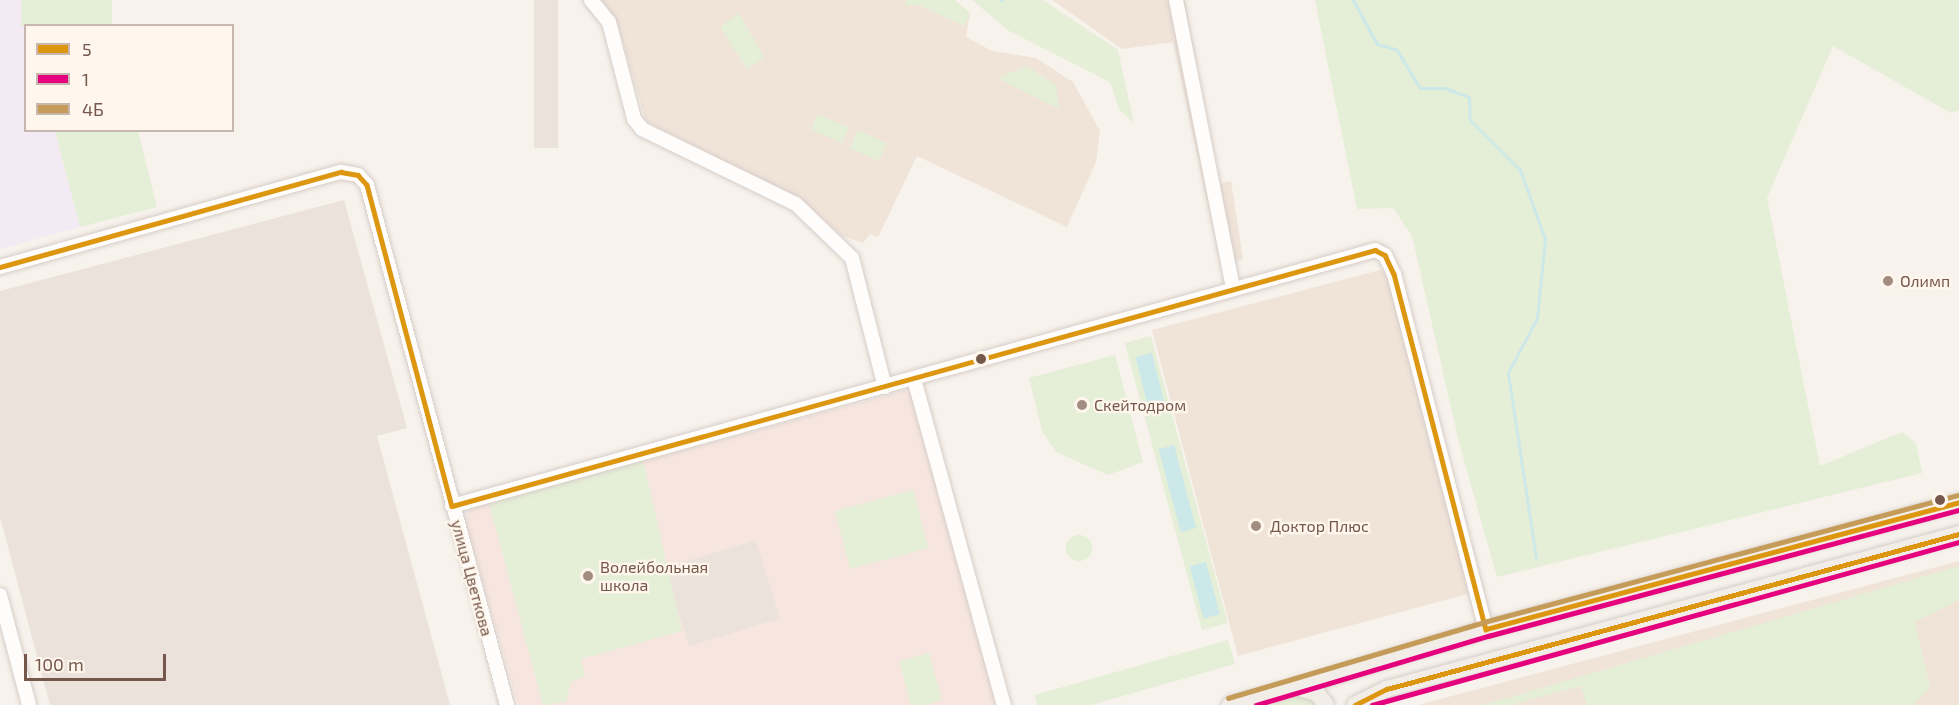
<!DOCTYPE html>
<meta charset="utf-8">
<style>
body{margin:0}
#map{position:relative;width:1959px;height:705px;overflow:hidden;background:#f7f2ec;font-family:"Exo 2",sans-serif}
div>[style]{position:absolute}
[style*='--x']{left:calc(var(--x)*1px);top:calc(var(--y)*1px);width:calc(var(--w)*1px);rotate:calc(var(--a)*1deg)}
.residential>*{inset:0;background:#f0e4d9}
.commercial>*{inset:0;background:#f7e6df}
.industrial>*{inset:0;background:#ebe2dc;transform-origin:0 0}
.education>*{inset:0;background:#f3eaf3}
.green>*{inset:0;background:#e5eed7;transform-origin:0 0}
.round{border-radius:50%}
.water>*{inset:0;background:#cde8e8;transform-origin:0 0}
.stream>*{height:3px;margin:-1.5px;padding:0 1.5px;transform-origin:1.5px;border-radius:1.5px;background:#cde8e8}
.roads{filter:drop-shadow(0 0 2px #d6cdc8) drop-shadow(0 0 2px #d6cdc8)}
.minor>*{height:14px;margin:-7px;padding:0 7px;transform-origin:7px;border-radius:7px;background:#fefdfc}
.major>*{height:16px;margin:-8px;padding:0 8px;transform-origin:8px;border-radius:8px;background:#f2ede6}
.bus-1>*{height:4.5px;margin:-2.25px;padding:0 2.25px;transform-origin:2.25px;border-radius:2.25px;background:#dd960f}
.bus-2>*{height:4.5px;margin:-2.25px;padding:0 2.25px;transform-origin:2.25px;border-radius:2.25px;background:#e5007d}
.bus-3>*{height:4.5px;margin:-2.25px;padding:0 2.25px;transform-origin:2.25px;border-radius:2.25px;background:#c49b58}
.dots>*{width:16px;height:16px;translate:-50% -50%;box-sizing:border-box;border:3px solid #fff7ed;border-radius:50%}
span{translate:-50% -50%;white-space:nowrap;text-align:center;line-height:1.15;-webkit-text-stroke:4.5px #fff7ed;paint-order:stroke}
.poi-label{font-size:16px;color:#76574b}
.left{translate:0 -50%;text-align:left}
.street-label{font-size:16px;color:#76574b}
.legend{position:absolute;left:24px;top:24px;width:210px;height:108px;box-sizing:border-box;background:#fff7ed;border:2px solid #c8b7ac;margin:0;padding:8px 10px;list-style:none;font-size:18px;color:#76574b}
.legend li{display:flex;align-items:center;gap:12px;height:30px}
.legend b{width:30px;border:2px solid #c8b7ac}
.scale{position:absolute;left:24px;top:654px;width:142px;height:27px;box-sizing:border-box;border:3px solid #76574b;border-top:0;padding-left:8px;font-size:18px;line-height:21px;white-space:nowrap;color:#76574b;-webkit-text-stroke:4px #fff7ed;paint-order:stroke}
</style>
<div id="map">
<div class="residential">
<i style="clip-path:polygon(597px 0,955px 0,970px 13px,966px 37px,992px 51px,1036px 58px,1073px 82px,1100px 131px,1096px 162px,1067px 227px,917px 156px,878px 237px,870px 234px,863px 243px,842px 236px,802px 200px,646px 121px,618px 25px)"></i>
<i style="clip-path:polygon(1052px 0,1185px 0,1218px 184px,1231px 181px,1243px 259px,1221px 267px,1173px 42px,1122px 49px)"></i>
<i style="clip-path:polygon(1380px 270px,1394px 283px,1475px 592px,1238px 656px,1152px 330px)"></i>
<i style="clip-path:polygon(1959px 561px,1959px 705px,1418px 705px,1816px 599px)"></i>
</div>
<div class="commercial">
<i style="clip-path:polygon(904px 391px,915px 394px,998px 705px,518px 705px,465px 520px,470px 508px)"></i>
</div>
<div class="industrial">
<i style="left:534px;top:0;width:24px;height:148px"></i>
<i style="clip-path:polygon(344px 200px,407px 428px,377px 436px,450px 705px,50px 705px,0 517px,0 291px)"></i>
<i style="left:756px;top:540px;width:82px;height:95px;rotate:73deg"></i>
</div>
<div class="education">
<i style="clip-path:polygon(0 0,21px 0,27px 25px,26px 130px,55px 131px,80px 227px,0 249px)"></i>
</div>
<div class="green">
<i style="left:21px;top:0;width:91px;height:26px"></i>
<i style="clip-path:polygon(907px 0,955px 0,970px 13px,964px 26px,919px 5px,905px 5px)"></i>
<i style="clip-path:polygon(972px 0,1043px 0,1118px 50px,1134px 124px,1119px 109px,1110px 82px,1009px 31px)"></i>
<i style="clip-path:polygon(1315px 0,1959px 0,1959px 110px,1951px 113px,1833px 46px,1767px 198px,1820px 466px,1902px 432px,1916px 443px,1922px 473px,1497px 577px,1459px 443px,1412px 236px,1393px 208px,1357px 209px)"></i>
<i style="clip-path:polygon(739px 13px,764px 57px,747px 69px,720px 27px)"></i>
<i style="clip-path:polygon(1027px 66px,1056px 85px,1059px 109px,997px 78px)"></i>
<i style="left:818px;top:114px;width:34px;height:17px;rotate:24deg"></i>
<i style="left:858px;top:130px;width:32px;height:20px;rotate:24deg"></i>
<i style="clip-path:polygon(55px 131px,138px 131px,157px 207px,80px 227px)"></i>
<i style="left:1151px;top:336px;width:297px;height:27px;rotate:75deg"></i>
<i style="clip-path:polygon(1115px 355px,1143px 462px,1108px 475px,1056px 452px,1042px 431px,1029px 378px)"></i>
<i style="clip-path:polygon(643px 460px,682px 631px,581px 659px,585px 676px,571px 682px,566px 702px,543px 705px,489px 503px)"></i>
<i style="left:913px;top:490px;width:60px;height:81px;rotate:75deg"></i>
<i class="round" style="left:1066px;top:535px;width:26px;height:26px"></i>
<i style="clip-path:polygon(1959px 566px,1959px 600px,1915px 622px,1930px 688px,1912px 705px,1587px 705px,1581px 686px,1510px 705px,1483px 705px)"></i>
<i style="clip-path:polygon(1228px 640px,1235px 664px,1091px 705px,1037px 705px,1035px 695px)"></i>
<i style="left:929px;top:653px;width:49px;height:31px;rotate:75deg"></i>
<i style="clip-path:polygon(1302px 695px,1321px 705px,1268px 705px)"></i>
</div>
<div class="water">
<i style="left:1152px;top:353px;width:56px;height:17px;rotate:76deg"></i>
<i style="left:1174px;top:445px;width:86px;height:16px;rotate:75deg"></i>
<i style="left:1206px;top:562px;width:54px;height:17px;rotate:75deg"></i>
</div>
<div class="stream">
<i style="--x:1001;--y:0;--w:1;--a:45"></i>
<i style="--x:1353;--y:0;--w:50;--a:61.4"></i>
<i style="--x:1377;--y:44;--w:20;--a:15"></i>
<i style="--x:1396;--y:49;--w:46;--a:58.4"></i>
<i style="--x:1420;--y:88;--w:25;--a:0"></i>
<i style="--x:1445;--y:88;--w:26;--a:21"></i>
<i style="--x:1469;--y:97;--w:23;--a:88"></i>
<i style="--x:1470;--y:120;--w:71;--a:45"></i>
<i style="--x:1520;--y:170;--w:73;--a:70.1"></i>
<i style="--x:1545;--y:239;--w:79;--a:95.8"></i>
<i style="--x:1537;--y:318;--w:62;--a:117.8"></i>
<i style="--x:1508;--y:373;--w:187;--a:81.4"></i>
</div>
<div class="roads">
<div class="minor">
<i style="--x:591;--y:0;--w:28;--a:51"></i>
<i style="--x:609;--y:22;--w:100;--a:75.5"></i>
<i style="--x:634;--y:119;--w:13;--a:51"></i>
<i style="--x:642;--y:129;--w:171;--a:26"></i>
<i style="--x:796;--y:204;--w:78;--a:44"></i>
<i style="--x:852;--y:258;--w:133;--a:75.7"></i>
<i style="--x:1176;--y:0;--w:293;--a:78.8"></i>
<i style="--x:0;--y:267;--w:354;--a:-15.6"></i>
<i style="--x:341;--y:172;--w:17;--a:10"></i>
<i style="--x:358;--y:175;--w:13;--a:48"></i>
<i style="--x:367;--y:185;--w:539;--a:74.93"></i>
<i style="--x:914;--y:379;--w:338;--a:74.6"></i>
<i style="--x:452;--y:506;--w:958;--a:-15.5"></i>
<i style="--x:1375;--y:250;--w:11;--a:27"></i>
<i style="--x:1385;--y:255;--w:21;--a:65"></i>
<i style="--x:1394;--y:274;--w:367;--a:75.5"></i>
<i style="--x:0;--y:595;--w:114;--a:75.2"></i>
</div>
<div class="major">
<i style="--x:1295;--y:687;--w:200;--a:-16.9"></i>
<i style="--x:1486;--y:629;--w:490;--a:-15"></i>
<i style="--x:1230;--y:705;--w:67;--a:-15.5"></i>
<i style="--x:1295;--y:687;--w:23;--a:15"></i>
<i style="--x:1317;--y:693;--w:15;--a:53"></i>
<i style="--x:1355;--y:705;--w:36;--a:-27"></i>
<i style="--x:1387;--y:689;--w:593;--a:-15.16"></i>
</div>
</div>
<div class="bus-1">
<i style="--x:0;--y:267;--w:354;--a:-15.6"></i>
<i style="--x:341;--y:172;--w:17;--a:10"></i>
<i style="--x:358;--y:175;--w:13;--a:48"></i>
<i style="--x:367;--y:185;--w:332;--a:75.2"></i>
<i style="--x:452;--y:506;--w:958;--a:-15.5"></i>
<i style="--x:1375;--y:250;--w:11;--a:27"></i>
<i style="--x:1385;--y:255;--w:21;--a:65"></i>
<i style="--x:1394;--y:274;--w:367;--a:75.5"></i>
<i style="--x:1486;--y:629;--w:490;--a:-15"></i>
<i style="--x:1355;--y:705;--w:36;--a:-27"></i>
<i style="--x:1387;--y:689;--w:593;--a:-15.16"></i>
</div>
<div class="bus-2">
<i style="--x:1256;--y:705;--w:242;--a:-16.6"></i>
<i style="--x:1488;--y:636;--w:488;--a:-15"></i>
<i style="--x:1372;--y:705;--w:609;--a:-15.52"></i>
</div>
<div class="bus-3">
<i style="--x:1228;--y:698;--w:267;--a:-16.5"></i>
<i style="--x:1484;--y:622;--w:490;--a:-15"></i>
</div>
<div class="dots">
<i style="left:1888px;top:281px;background:#a38d83"></i>
<i style="left:981px;top:359px;background:#76574b"></i>
<i style="left:1082px;top:405px;background:#a38d83"></i>
<i style="left:1940px;top:500px;background:#76574b"></i>
<i style="left:1256px;top:526px;background:#a38d83"></i>
<i style="left:588px;top:576px;background:#a38d83"></i>
</div>
<div class="poi-label">
<span class="left" style="left:1900px;top:281px">Олимп</span>
<span class="left" style="left:1094px;top:405px">Скейтодром</span>
<span class="left" style="left:1270px;top:526px">Доктор Плюс</span>
<span class="left" style="left:600px;top:576px">Волейбольная<br>школа</span>
</div>
<div class="street-label">
<span style="left:472px;top:578px;rotate:75deg">улица Цветкова</span>
</div>
<ul class="legend">
<li><b style="height:8px;background:#dd960f"></b>5</li>
<li><b style="height:8px;background:#e5007d"></b>1</li>
<li><b style="height:8px;background:#c49b58"></b>4Б</li>
</ul>
<div class="scale">100 m</div>
</div>
